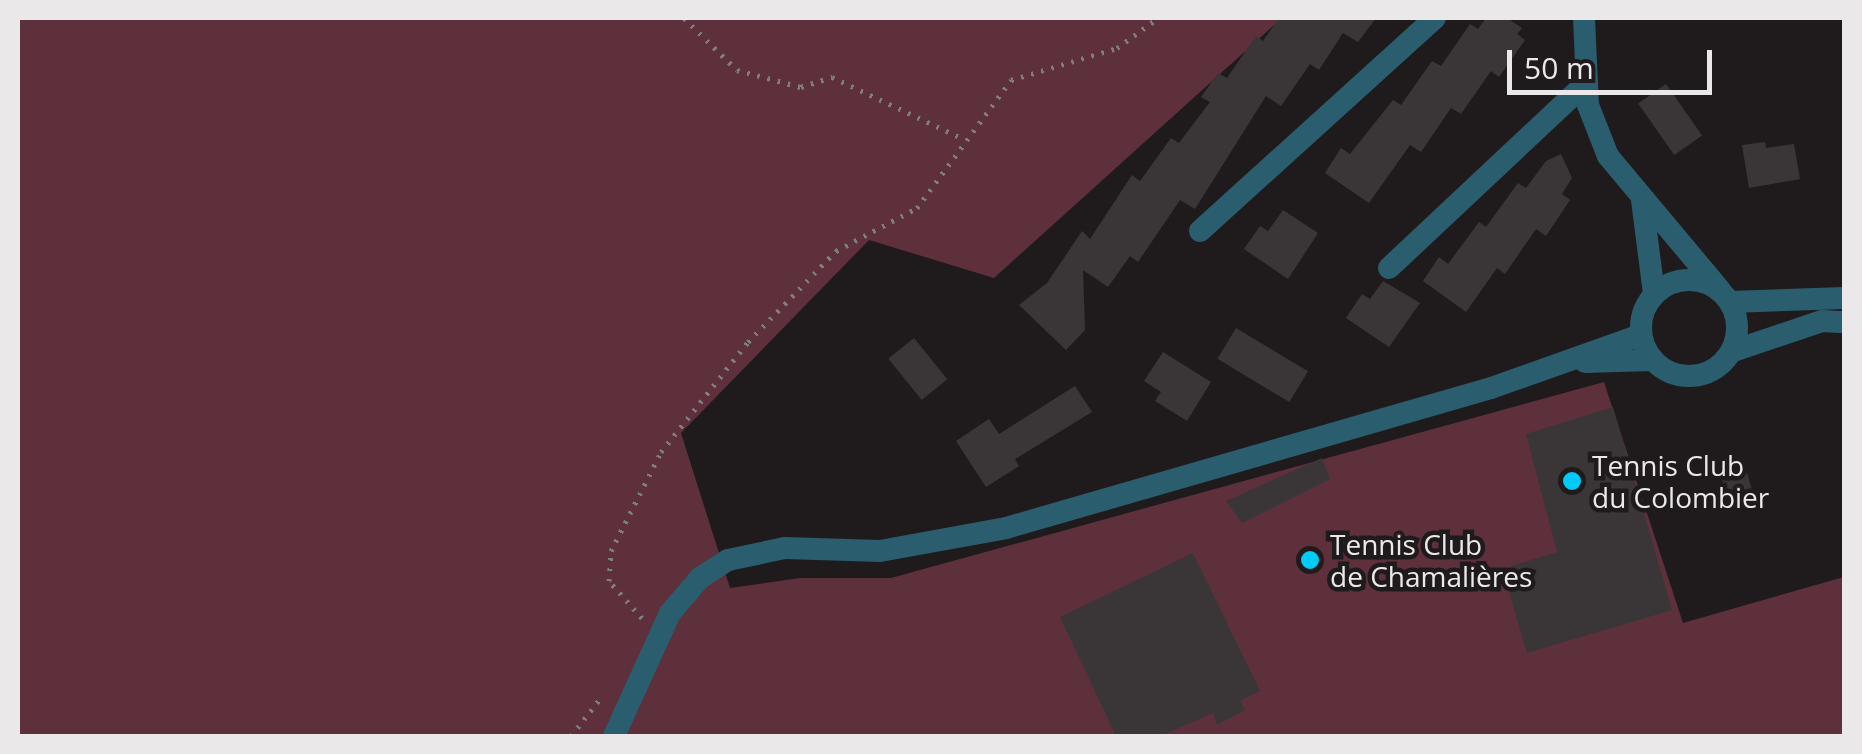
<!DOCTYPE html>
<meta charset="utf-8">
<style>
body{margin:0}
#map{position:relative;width:1862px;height:754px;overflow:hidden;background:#1f1b1c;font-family:"Open Sans",sans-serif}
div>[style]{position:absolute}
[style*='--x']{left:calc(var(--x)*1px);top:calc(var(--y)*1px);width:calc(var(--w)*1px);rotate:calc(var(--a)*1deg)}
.green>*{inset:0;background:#5d303c}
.building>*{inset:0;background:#3a3637;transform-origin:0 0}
.path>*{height:5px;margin-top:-2.5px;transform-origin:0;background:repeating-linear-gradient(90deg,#807d7e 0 2.5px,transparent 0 10.5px)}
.street>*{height:22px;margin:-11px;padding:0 11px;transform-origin:11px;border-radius:11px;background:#2a5d6d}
.street>.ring{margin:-11px;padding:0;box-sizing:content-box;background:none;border:22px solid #2a5d6d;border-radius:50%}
.dots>*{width:28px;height:28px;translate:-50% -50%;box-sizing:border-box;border:5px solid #1f1b1c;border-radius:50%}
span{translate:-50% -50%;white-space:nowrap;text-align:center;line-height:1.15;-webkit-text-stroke:9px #1f1b1c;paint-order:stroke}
.poi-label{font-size:28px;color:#ebe8e9}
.left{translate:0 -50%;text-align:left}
.frame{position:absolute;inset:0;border:20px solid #ebe8e9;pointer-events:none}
.scale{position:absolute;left:1507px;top:50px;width:205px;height:45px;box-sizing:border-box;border:5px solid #ebe8e9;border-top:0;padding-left:12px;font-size:30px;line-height:35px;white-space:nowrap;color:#ebe8e9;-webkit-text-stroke:8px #1f1b1c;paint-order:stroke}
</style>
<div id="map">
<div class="green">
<i style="clip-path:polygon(18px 18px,1282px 18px,994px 278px,869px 240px,681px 433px,730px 588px,800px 578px,891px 578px,1604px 382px,1683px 623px,1844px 577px,1844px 736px,18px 736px)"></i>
</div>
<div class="building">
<i style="clip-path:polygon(1279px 18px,1376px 18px,1358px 42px,1343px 33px,1319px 70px,1310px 64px,1281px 106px,1266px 96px,1195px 209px,1180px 200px,1138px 262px,1130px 256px,1108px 287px,1083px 270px,1085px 330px,1066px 350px,1019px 305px,1047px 283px,1082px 231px,1090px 239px,1132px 175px,1140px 181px,1171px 138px,1179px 143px,1210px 102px,1201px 97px,1218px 73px,1227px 78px,1256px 36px,1263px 41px)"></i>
<i style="clip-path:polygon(1486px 18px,1507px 18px,1522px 28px,1517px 34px,1525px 40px,1499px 77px,1491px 71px,1461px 114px,1451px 108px,1421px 152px,1410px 145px,1369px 203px,1325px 173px,1341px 148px,1350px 154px,1393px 100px,1401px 105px,1432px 61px,1441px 66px,1470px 24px,1478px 29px)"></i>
<i style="left:1666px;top:84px;width:63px;height:34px;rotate:55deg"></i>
<i style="clip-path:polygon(1765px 142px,1766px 148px,1794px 144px,1800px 179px,1749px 188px,1742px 145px)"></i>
<i style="clip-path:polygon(1561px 154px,1572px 178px,1562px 194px,1570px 200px,1546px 236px,1536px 229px,1505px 274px,1497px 268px,1466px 312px,1423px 281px,1439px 257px,1448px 264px,1479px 222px,1486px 227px,1518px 183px,1526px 188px,1546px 161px)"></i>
<i style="clip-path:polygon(1283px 210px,1318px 233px,1288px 279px,1244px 249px,1260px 226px,1268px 231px)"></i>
<i style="clip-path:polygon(1383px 281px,1420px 303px,1389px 347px,1346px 318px,1362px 294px,1370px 299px)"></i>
<i style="left:1236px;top:328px;width:84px;height:36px;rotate:31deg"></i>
<i style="left:914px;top:338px;width:53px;height:33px;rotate:51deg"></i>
<i style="clip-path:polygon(1163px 352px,1211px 382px,1187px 421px,1155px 401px,1161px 392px,1144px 381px)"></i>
<i style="clip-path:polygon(1075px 386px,1092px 412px,1015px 459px,1019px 466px,986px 487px,956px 441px,989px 419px,999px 434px)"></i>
<i style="clip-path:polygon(1613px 407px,1672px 610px,1527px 653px,1502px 569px,1557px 552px,1526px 434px)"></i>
<i style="clip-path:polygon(1322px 458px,1330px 479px,1242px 523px,1226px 501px)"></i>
<i style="left:1746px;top:469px;width:22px;height:26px;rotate:74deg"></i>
<i style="clip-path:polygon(1193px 553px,1260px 691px,1240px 701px,1245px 710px,1217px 725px,1213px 713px,1161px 736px,1116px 736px,1060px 617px)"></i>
</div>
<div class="path">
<i style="--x:684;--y:18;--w:74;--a:44.5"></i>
<i style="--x:737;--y:70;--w:66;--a:14.9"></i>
<i style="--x:801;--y:87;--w:33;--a:-18"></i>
<i style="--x:832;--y:77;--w:146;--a:25.2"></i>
<i style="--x:642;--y:618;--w:50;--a:-131.7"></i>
<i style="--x:609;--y:581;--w:30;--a:-86"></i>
<i style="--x:611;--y:551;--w:111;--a:-63.2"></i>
<i style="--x:661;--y:452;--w:140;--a:-51.7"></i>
<i style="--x:748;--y:342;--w:127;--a:-46"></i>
<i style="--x:836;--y:251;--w:92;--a:-28"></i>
<i style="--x:917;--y:208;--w:159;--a:-53.7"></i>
<i style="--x:1011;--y:80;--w:111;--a:-16.8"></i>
<i style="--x:1117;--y:48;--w:51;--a:-36.2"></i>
<i style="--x:571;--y:736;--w:52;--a:-52"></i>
</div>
<div class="street">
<i style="--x:1584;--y:18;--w:87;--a:87.4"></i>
<i style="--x:1588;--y:105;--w:55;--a:68.6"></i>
<i style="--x:1608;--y:156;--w:175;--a:50.1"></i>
<i style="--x:1642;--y:200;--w:95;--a:82.7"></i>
<i style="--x:1200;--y:231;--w:317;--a:-42.2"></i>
<i style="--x:1389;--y:268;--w:270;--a:-43.2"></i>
<i class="ring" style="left:1641px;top:280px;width:74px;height:74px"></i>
<i style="--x:1730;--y:302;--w:114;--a:-2"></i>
<i style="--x:1733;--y:351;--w:94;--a:-18.6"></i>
<i style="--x:1822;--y:321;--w:22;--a:3"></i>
<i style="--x:1585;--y:362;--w:67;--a:-1.7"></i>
<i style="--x:614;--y:736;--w:135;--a:-65.5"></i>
<i style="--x:670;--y:613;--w:46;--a:-49.4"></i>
<i style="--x:700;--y:578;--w:33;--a:-33"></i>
<i style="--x:728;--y:560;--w:58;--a:-11.9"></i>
<i style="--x:785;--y:548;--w:95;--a:1.8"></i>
<i style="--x:880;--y:551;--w:128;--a:-10.3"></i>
<i style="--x:1006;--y:528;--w:505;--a:-16.1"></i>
<i style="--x:1491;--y:388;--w:159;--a:-19.5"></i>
</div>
<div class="dots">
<i style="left:1572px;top:481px;background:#00cbf8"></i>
<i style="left:1310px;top:560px;background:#00cbf8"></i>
</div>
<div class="poi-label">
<span class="left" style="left:1592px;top:481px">Tennis Club<br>du Colombier</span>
<span class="left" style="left:1330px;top:560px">Tennis Club<br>de Chamalières</span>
</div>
<div class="frame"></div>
<div class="scale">50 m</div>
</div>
